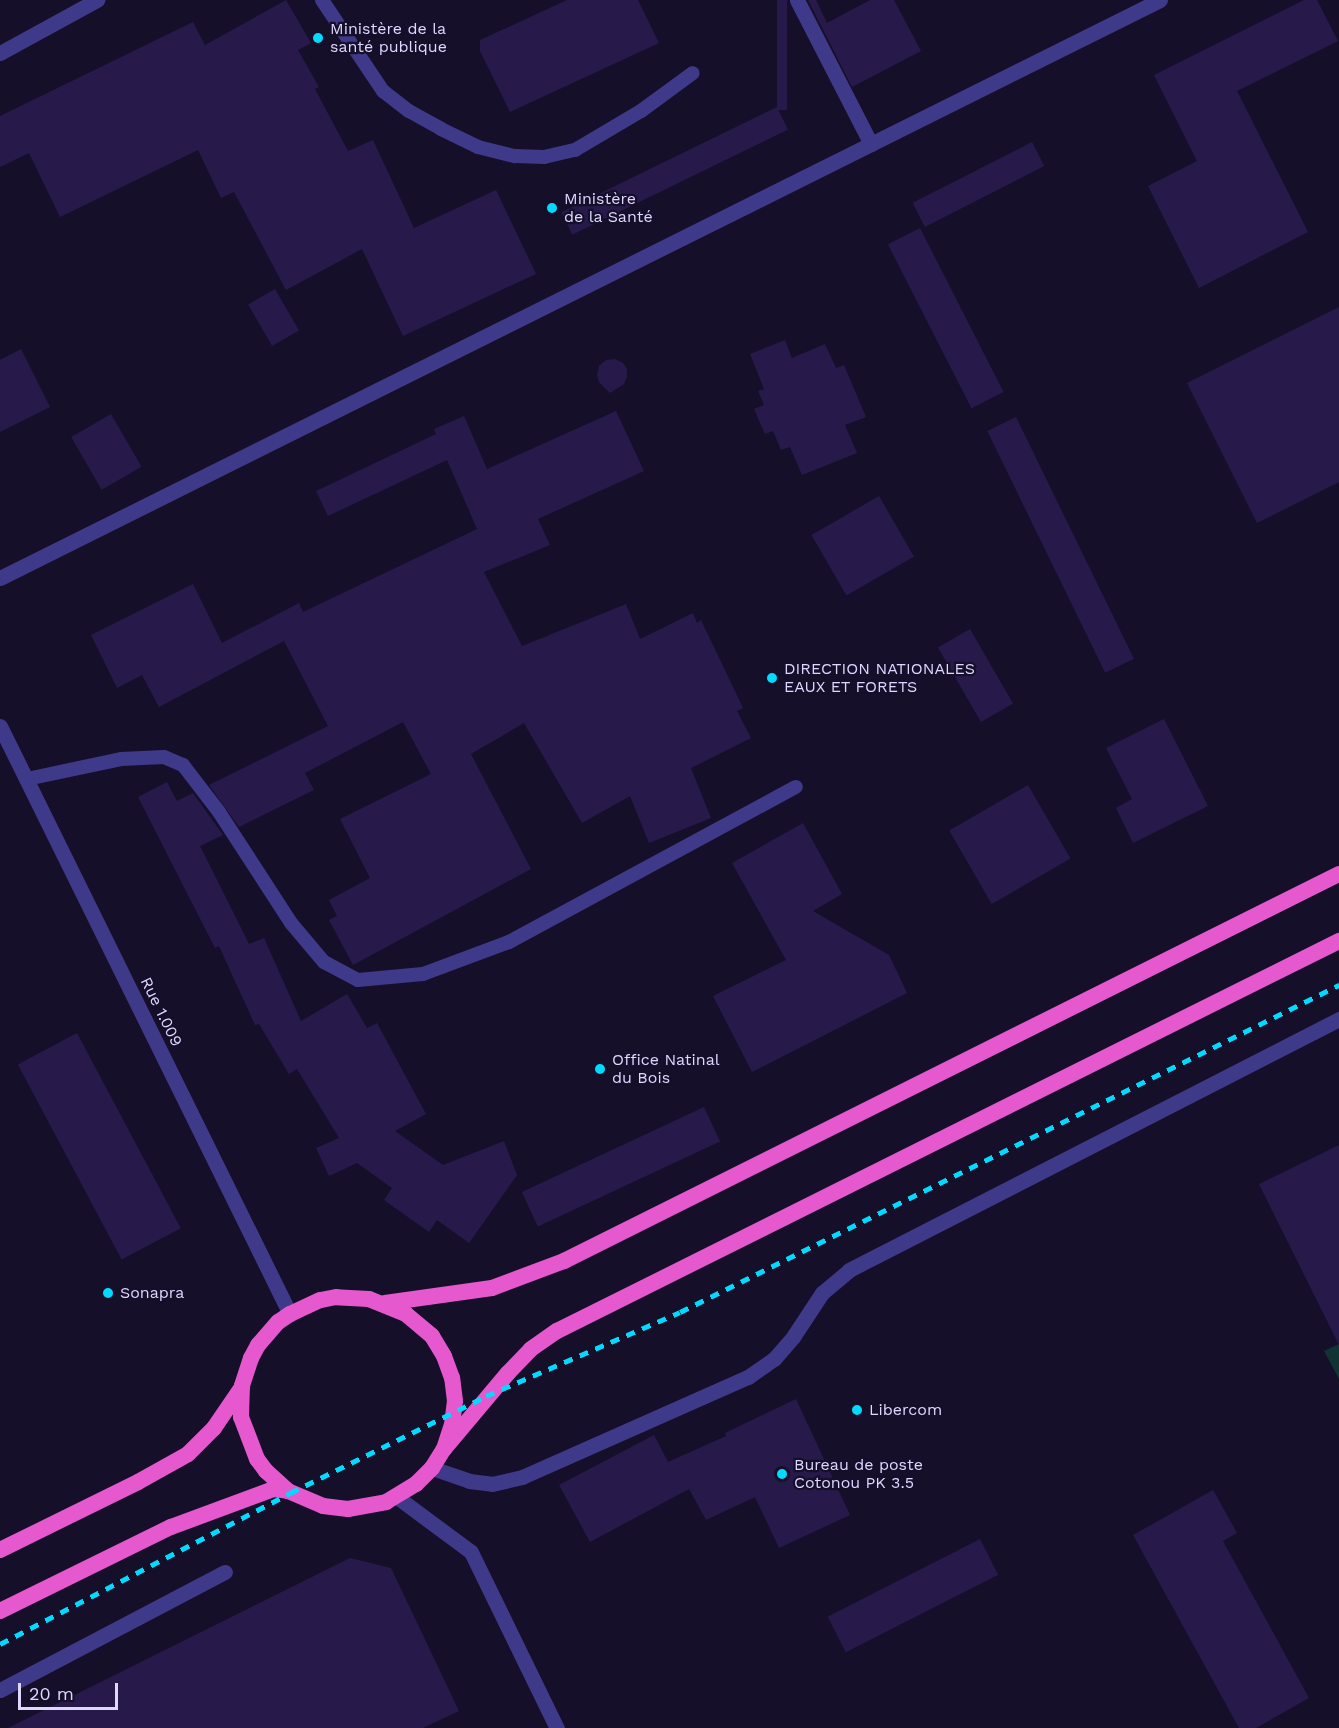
<!DOCTYPE html>
<meta charset="utf-8">
<style>
body{margin:0}
#map{position:relative;width:1339px;height:1728px;overflow:hidden;background:#150f29;font-family:"Work Sans",sans-serif}
div>[style]{position:absolute}
[style*='--x']{left:calc(var(--x)*1px);top:calc(var(--y)*1px);width:calc(var(--w)*1px);rotate:calc(var(--a)*1deg)}
.green>*{inset:0;background:#123333}
.building>*{inset:0;background:#271a4b;transform-origin:0 0}
.service>*{height:14px;margin:-7px;padding:0 7px;transform-origin:7px;border-radius:7px;background:#3f398a}
.minor>*{height:15px;margin:-7.5px;padding:0 7.5px;transform-origin:7.5px;border-radius:7.5px;background:#3f398a}
.tertiary>*{height:15px;margin:-7.5px;padding:0 7.5px;transform-origin:7.5px;border-radius:7.5px;background:#3f398a}
.trunk>*{height:16px;margin:-8px;padding:0 8px;transform-origin:8px;border-radius:8px;background:#e558ce}
.rail>*{height:4.5px;margin-top:-2.25px;transform-origin:0;background:repeating-linear-gradient(90deg,#03daff 0 9px,transparent 0 17px)}
.dots>*{width:16px;height:16px;translate:-50% -50%;box-sizing:border-box;border:3px solid #150f29;border-radius:50%}
span{translate:-50% -50%;white-space:nowrap;text-align:center;line-height:1.15;-webkit-text-stroke:4.5px #150f29;paint-order:stroke}
.poi-label{font-size:16px;color:#ded7ff}
.left{translate:0 -50%;text-align:left}
.street-label{font-size:16px;color:#ded7ff}
.scale{position:absolute;left:18px;top:1683px;width:100px;height:27px;box-sizing:border-box;border:3px solid #ded7ff;border-top:0;padding-left:8px;font-size:18px;line-height:21px;white-space:nowrap;color:#ded7ff;-webkit-text-stroke:4px #150f29;paint-order:stroke}
</style>
<div id="map">
<div class="green">
<i style="clip-path:polygon(1339px 1344px,1339px 1379px,1324px 1351px)"></i>
</div>
<div class="building">
<i style="clip-path:polygon(286px 0,311px 43px,298px 50px,319px 87px,315px 89px,348px 151px,373px 140px,414px 228px,496px 190px,536px 274px,403px 336px,362px 249px,286px 290px,234px 192px,221px 198px,198px 150px,60px 217px,29px 153px,0 167px,0 116px,193px 22px,205px 45px)"></i>
<i style="clip-path:polygon(567px 0,638px 0,659px 43px,510px 112px,480px 51px,480px 40px)"></i>
<i style="left:777px;top:0;width:10px;height:110px"></i>
<i style="clip-path:polygon(808px 0,816px 0,827px 23px,870px 0,894px 0,921px 51px,852px 87px)"></i>
<i style="clip-path:polygon(1304px 0,1317px 0,1338px 41px,1237px 91px,1308px 232px,1199px 288px,1148px 186px,1197px 161px,1154px 75px)"></i>
<i style="left:777px;top:107px;width:25px;height:240px;rotate:64deg"></i>
<i style="left:1032px;top:142px;width:27px;height:134px;rotate:63deg"></i>
<i style="left:920px;top:228px;width:184px;height:36px;rotate:63deg"></i>
<i style="left:275px;top:289px;width:48px;height:31px;rotate:60deg"></i>
<i style="clip-path:polygon(1339px 307px,1339px 482px,1257px 523px,1187px 383px)"></i>
<i style="clip-path:polygon(785px 340px,792px 358px,825px 344px,836px 368px,844px 365px,866px 417px,845px 425px,857px 453px,802px 475px,790px 447px,781px 450px,773px 431px,765px 434px,754px 409px,764px 405px,758px 391px,764px 389px,750px 354px)"></i>
<i style="clip-path:polygon(21px 349px,50px 407px,0 432px,0 360px)"></i>
<i style="clip-path:polygon(615px 359px,623px 363px,627px 369px,627px 377px,624px 384px,610px 393px,599px 382px,597px 375px,599px 366px,606px 360px)"></i>
<i style="clip-path:polygon(616px 411px,644px 471px,538px 519px,550px 545px,484px 572px,522px 646px,626px 604px,640px 639px,693px 613px,697px 623px,701px 620px,743px 708px,737px 711px,751px 738px,691px 768px,711px 818px,649px 843px,630px 796px,582px 823px,524px 723px,471px 754px,531px 869px,353px 965px,329px 920px,337px 916px,329px 900px,370px 878px,340px 819px,431px 774px,403px 722px,305px 773px,314px 790px,239px 827px,209px 785px,328px 726px,284px 641px,159px 707px,142px 675px,117px 688px,91px 635px,193px 584px,222px 643px,299px 603px,303px 612px,477px 529px,447px 460px,328px 516px,316px 491px,436px 434px,434px 429px,464px 416px,487px 469px)"></i>
<i style="left:111px;top:414px;width:61px;height:46px;rotate:60deg"></i>
<i style="left:1016px;top:417px;width:269px;height:32px;rotate:64deg"></i>
<i style="left:879px;top:496px;width:70px;height:78px;rotate:60deg"></i>
<i style="left:970px;top:629px;width:86px;height:37px;rotate:60deg"></i>
<i style="clip-path:polygon(1164px 719px,1208px 806px,1133px 843px,1116px 808px,1132px 799px,1106px 748px)"></i>
<i style="clip-path:polygon(167px 782px,177px 801px,193px 793px,223px 835px,200px 846px,249px 944px,264px 938px,301px 1021px,347px 994px,367px 1028px,377px 1023px,426px 1114px,395px 1131px,443px 1165px,504px 1141px,517px 1175px,469px 1243px,437px 1220px,429px 1232px,384px 1200px,392px 1188px,357px 1163px,329px 1176px,316px 1148px,339px 1138px,297px 1069px,289px 1074px,259px 1024px,255px 1025px,219px 946px,215px 948px,138px 797px)"></i>
<i style="left:1028px;top:785px;width:85px;height:91px;rotate:60deg"></i>
<i style="clip-path:polygon(803px 823px,842px 894px,813px 911px,889px 955px,907px 993px,752px 1072px,713px 996px,786px 960px,732px 863px)"></i>
<i style="left:77px;top:1033px;width:221px;height:67px;rotate:62deg"></i>
<i style="left:704px;top:1107px;width:38px;height:201px;rotate:65deg"></i>
<i style="clip-path:polygon(1339px 1145px,1339px 1345px,1259px 1184px)"></i>
<i style="clip-path:polygon(796px 1399px,850px 1515px,779px 1548px,755px 1497px,706px 1520px,689px 1489px,590px 1542px,559px 1485px,654px 1435px,668px 1462px,726px 1436px,725px 1433px)"></i>
<i style="clip-path:polygon(1213px 1490px,1237px 1533px,1223px 1541px,1309px 1698px,1256px 1728px,1239px 1728px,1133px 1535px)"></i>
<i style="left:980px;top:1539px;width:40px;height:171px;rotate:63deg"></i>
<i style="clip-path:polygon(350px 1558px,391px 1568px,459px 1711px,423px 1728px,8px 1728px)"></i>
</div>
<div class="service">
<i style="--x:322;--y:0;--w:110;--a:56.2"></i>
<i style="--x:383;--y:91;--w:33;--a:38"></i>
<i style="--x:409;--y:111;--w:37;--a:29"></i>
<i style="--x:441;--y:129;--w:41;--a:25.9"></i>
<i style="--x:478;--y:147;--w:38;--a:14"></i>
<i style="--x:515;--y:156;--w:29;--a:2"></i>
<i style="--x:544;--y:157;--w:32;--a:-13"></i>
<i style="--x:575;--y:150;--w:77;--a:-30.6"></i>
<i style="--x:641;--y:111;--w:64;--a:-36.2"></i>
<i style="--x:27;--y:779;--w:96;--a:-12"></i>
<i style="--x:121;--y:759;--w:43;--a:-2.7"></i>
<i style="--x:164;--y:757;--w:21;--a:23"></i>
<i style="--x:183;--y:765;--w:59;--a:52.5"></i>
<i style="--x:219;--y:812;--w:132;--a:57"></i>
<i style="--x:291;--y:923;--w:51;--a:49.8"></i>
<i style="--x:324;--y:962;--w:38;--a:28"></i>
<i style="--x:358;--y:980;--w:65;--a:-5.3"></i>
<i style="--x:423;--y:974;--w:92;--a:-20.4"></i>
<i style="--x:509;--y:942;--w:326;--a:-28.4"></i>
</div>
<div class="minor">
<i style="--x:797;--y:0;--w:162;--a:62.8"></i>
<i style="--x:0;--y:53;--w:111;--a:-28.7"></i>
<i style="--x:0;--y:578;--w:1296;--a:-26.49"></i>
<i style="--x:0;--y:726;--w:656;--a:63.75"></i>
<i style="--x:432;--y:1468;--w:39;--a:19"></i>
<i style="--x:469;--y:1481;--w:23;--a:7"></i>
<i style="--x:492;--y:1484;--w:31;--a:-13"></i>
<i style="--x:522;--y:1477;--w:247;--a:-23.9"></i>
<i style="--x:748;--y:1377;--w:32;--a:-35"></i>
<i style="--x:774;--y:1359;--w:29;--a:-49"></i>
<i style="--x:793;--y:1337;--w:53;--a:-56.6"></i>
<i style="--x:822;--y:1293;--w:35;--a:-40"></i>
<i style="--x:849;--y:1270;--w:551;--a:-27.12"></i>
<i style="--x:0;--y:1690;--w:254;--a:-27.7"></i>
</div>
<div class="tertiary">
<i style="--x:397;--y:1497;--w:92;--a:36.6"></i>
<i style="--x:471;--y:1552;--w:196;--a:64"></i>
</div>
<div class="trunk">
<i style="--x:385;--y:1303;--w:108;--a:-8"></i>
<i style="--x:492;--y:1288;--w:77;--a:-20.6"></i>
<i style="--x:564;--y:1261;--w:866;--a:-26.54"></i>
<i style="--x:444;--y:1449;--w:99;--a:-49.9"></i>
<i style="--x:508;--y:1373;--w:33;--a:-46"></i>
<i style="--x:531;--y:1349;--w:32;--a:-35"></i>
<i style="--x:557;--y:1331;--w:874;--a:-26.51"></i>
<i style="--x:0;--y:1550;--w:154;--a:-26.2"></i>
<i style="--x:138;--y:1482;--w:57;--a:-29.2"></i>
<i style="--x:188;--y:1454;--w:37;--a:-45"></i>
<i style="--x:214;--y:1428;--w:50;--a:-55.7"></i>
<i style="--x:0;--y:1611;--w:191;--a:-26.2"></i>
<i style="--x:171;--y:1527;--w:110;--a:-20.3"></i>
<i style="--x:274;--y:1489;--w:14;--a:8"></i>
<i style="--x:288;--y:1491;--w:38;--a:23"></i>
<i style="--x:323;--y:1506;--w:25;--a:7"></i>
<i style="--x:348;--y:1509;--w:39;--a:-10"></i>
<i style="--x:386;--y:1502;--w:35;--a:-31"></i>
<i style="--x:416;--y:1484;--w:23;--a:-45"></i>
<i style="--x:432;--y:1468;--w:22;--a:-58"></i>
<i style="--x:444;--y:1449;--w:25;--a:-72"></i>
<i style="--x:452;--y:1425;--w:24;--a:-83"></i>
<i style="--x:455;--y:1401;--w:23;--a:-97"></i>
<i style="--x:452;--y:1378;--w:23;--a:-110"></i>
<i style="--x:444;--y:1356;--w:23;--a:-121"></i>
<i style="--x:432;--y:1336;--w:34;--a:-140"></i>
<i style="--x:406;--y:1314;--w:40;--a:-158"></i>
<i style="--x:369;--y:1299;--w:33;--a:-177"></i>
<i style="--x:336;--y:1297;--w:16;--a:169"></i>
<i style="--x:320;--y:1300;--w:33;--a:155"></i>
<i style="--x:290;--y:1314;--w:14;--a:146"></i>
<i style="--x:278;--y:1322;--w:30;--a:131"></i>
<i style="--x:258;--y:1345;--w:15;--a:118"></i>
<i style="--x:251;--y:1358;--w:29;--a:108"></i>
<i style="--x:242;--y:1386;--w:31;--a:92"></i>
<i style="--x:241;--y:1417;--w:45;--a:69.1"></i>
<i style="--x:257;--y:1459;--w:15;--a:53"></i>
<i style="--x:266;--y:1471;--w:30;--a:42"></i>
</div>
<div class="rail">
<i style="--x:0;--y:1644;--w:327;--a:-27.5"></i>
<i style="--x:290;--y:1493;--w:219;--a:-26.3"></i>
<i style="--x:486;--y:1396;--w:211;--a:-23.4"></i>
<i style="--x:680;--y:1312;--w:736;--a:-26.39"></i>
</div>
<div class="dots">
<i style="left:318px;top:38px;background:#03daff"></i>
<i style="left:552px;top:208px;background:#03daff"></i>
<i style="left:772px;top:678px;background:#03daff"></i>
<i style="left:600px;top:1069px;background:#03daff"></i>
<i style="left:108px;top:1293px;background:#03daff"></i>
<i style="left:857px;top:1410px;background:#03daff"></i>
<i style="left:782px;top:1474px;background:#03daff"></i>
</div>
<div class="poi-label">
<span class="left" style="left:330px;top:38px">Ministère de la<br>santé publique</span>
<span class="left" style="left:564px;top:208px">Ministère<br>de la Santé</span>
<span class="left" style="left:784px;top:678px">DIRECTION NATIONALES<br>EAUX ET FORETS</span>
<span class="left" style="left:612px;top:1069px">Office Natinal<br>du Bois</span>
<span class="left" style="left:120px;top:1293px">Sonapra</span>
<span class="left" style="left:869px;top:1410px">Libercom</span>
<span class="left" style="left:794px;top:1474px">Bureau de poste<br>Cotonou PK 3.5</span>
</div>
<div class="street-label">
<span style="left:161px;top:1012px;rotate:64deg">Rue 1.009</span>
</div>
<div class="scale">20 m</div>
</div>
